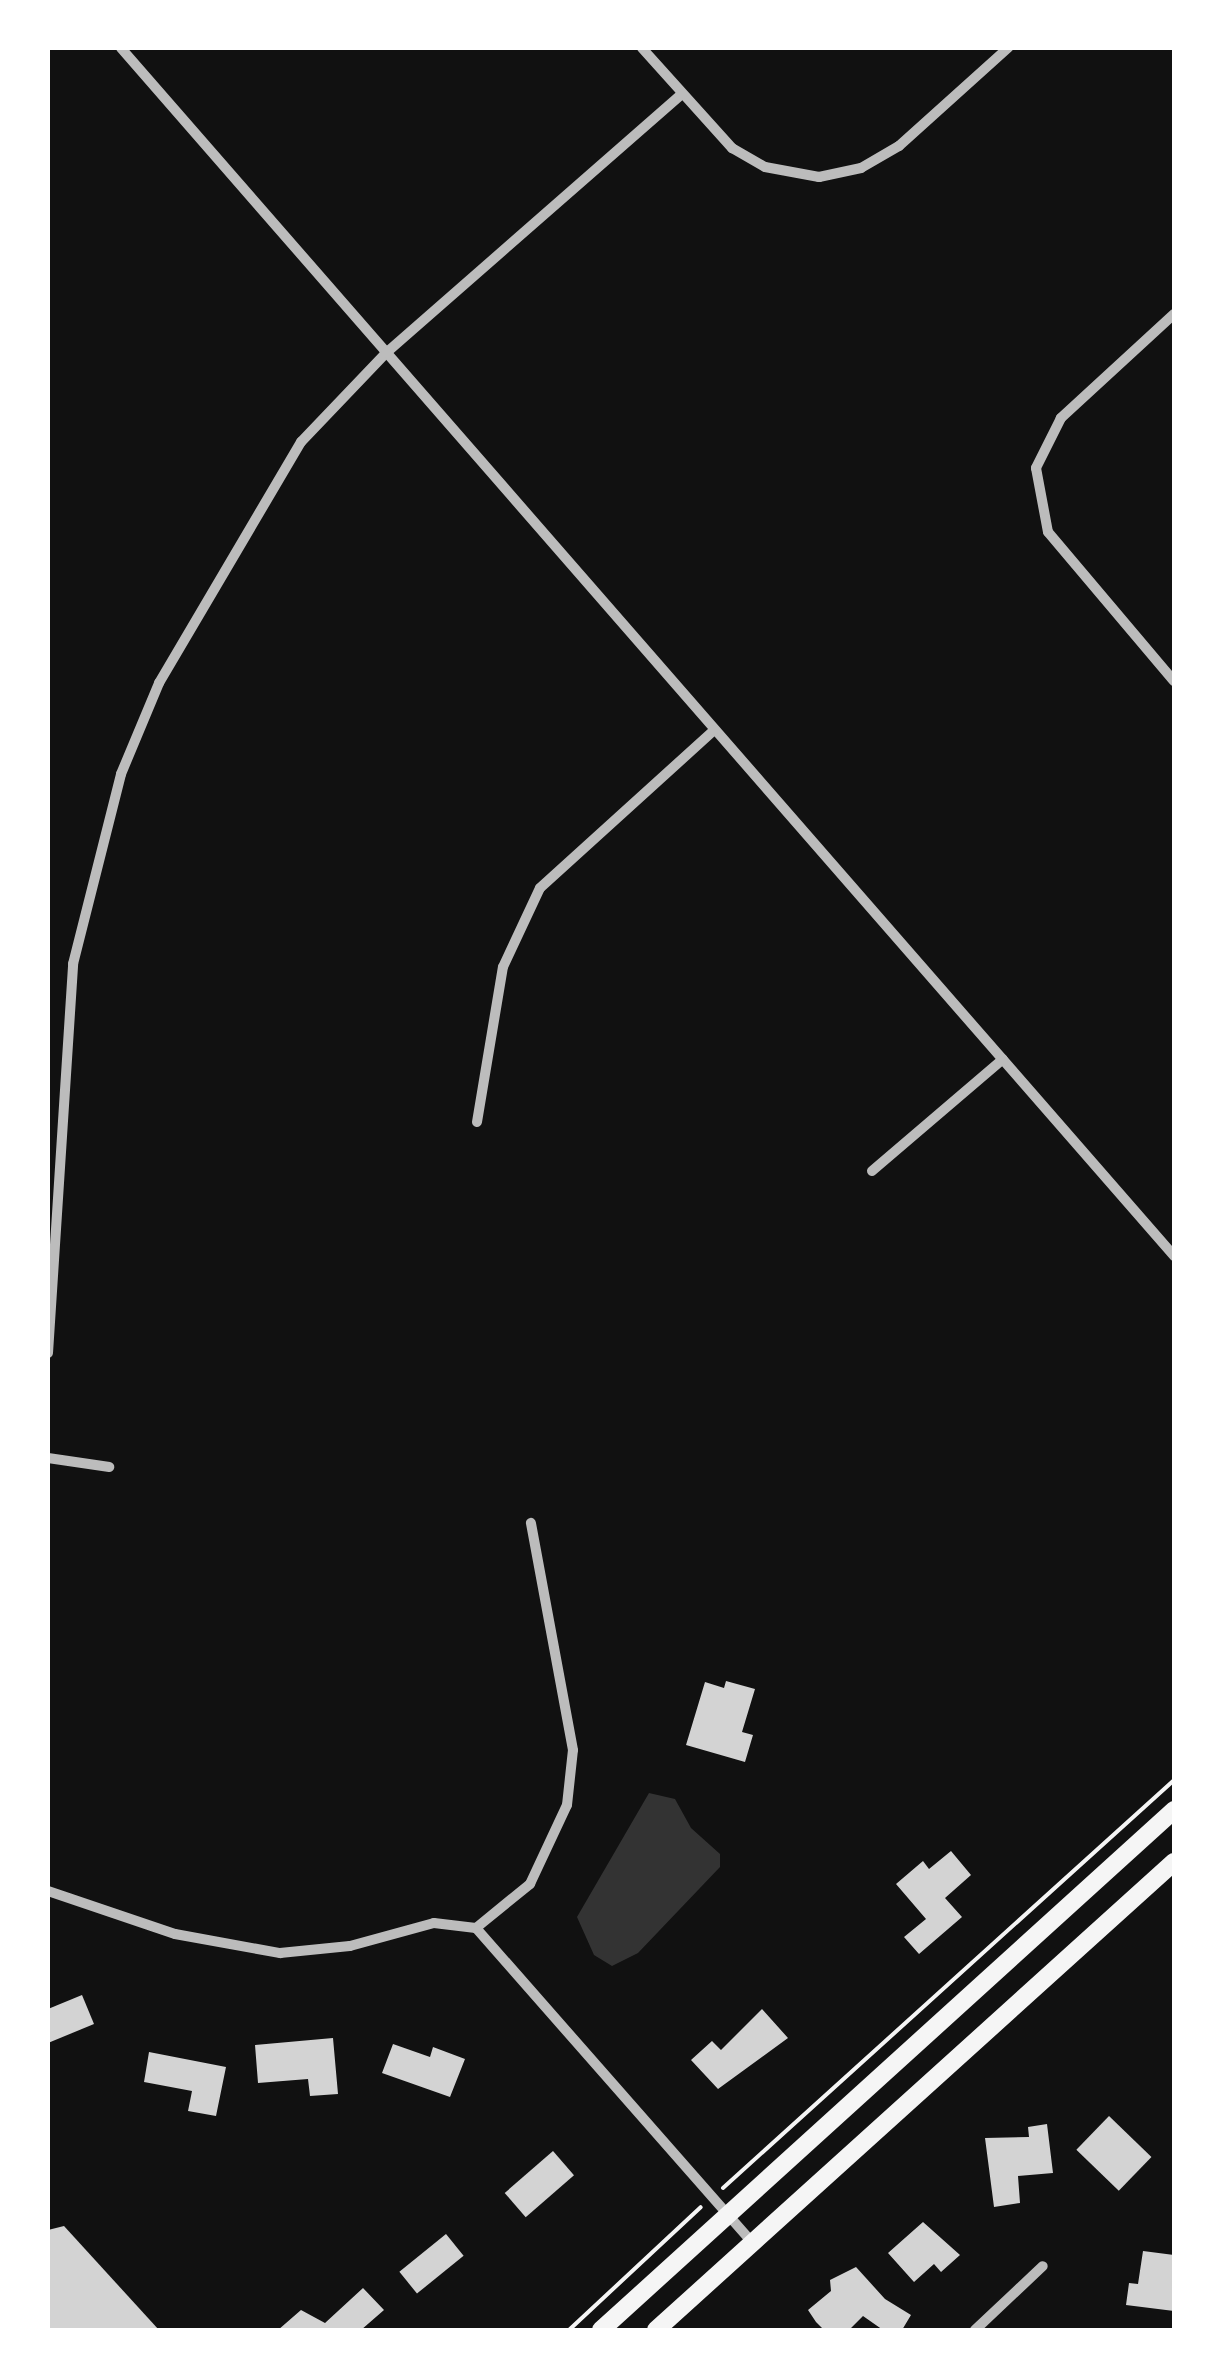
<!DOCTYPE html>
<style>
body{margin:0}
#map{position:relative;width:1222px;height:2378px;overflow:hidden;background:#111;font-family:"Open Sans",sans-serif}
div>[style]{position:absolute}
[style*='--x']{left:calc(var(--x)*1px);top:calc(var(--y)*1px);width:calc(var(--w)*1px);rotate:calc(var(--a)*1deg)}
.water>*{inset:0;background:#333}
.building>*{inset:0;background:#d3d3d3;transform-origin:0 0}
.path>*{height:4px;margin:-2px;padding:0 2px;transform-origin:2px;border-radius:2px;background:#f5f5f5}
.minor>*{height:10px;margin:-5px;padding:0 5px;transform-origin:5px;border-radius:5px;background:#bcbcbc}
.primary>*{height:18px;margin:-9px;padding:0 9px;transform-origin:9px;border-radius:9px;background:#f5f5f5}
span{translate:-50% -50%;white-space:nowrap;text-align:center;line-height:1.15;-webkit-text-stroke:10px #fff;paint-order:stroke}
.frame{position:absolute;inset:0;border:50px solid #fff;pointer-events:none}
</style>
<div id="map">
<div class="water">
<i style="clip-path:polygon(649px 1793px,675px 1799px,691px 1828px,720px 1854px,720px 1867px,638px 1953px,612px 1966px,594px 1955px,577px 1917px)"></i>
</div>
<div class="building">
<i style="clip-path:polygon(726px 1681px,755px 1689px,742px 1732px,753px 1735px,745px 1762px,686px 1745px,705px 1682px,724px 1688px)"></i>
<i style="clip-path:polygon(951px 1851px,971px 1875px,945px 1898px,962px 1917px,919px 1954px,904px 1937px,926px 1919px,896px 1884px,923px 1861px,929px 1869px)"></i>
<i style="clip-path:polygon(82px 1995px,94px 2024px,48px 2043px,48px 2009px)"></i>
<i style="clip-path:polygon(762px 2009px,788px 2038px,718px 2089px,691px 2060px,712px 2041px,721px 2050px)"></i>
<i style="clip-path:polygon(333px 2038px,338px 2094px,310px 2096px,308px 2079px,258px 2083px,255px 2045px)"></i>
<i style="clip-path:polygon(393px 2044px,430px 2057px,433px 2047px,465px 2059px,450px 2097px,382px 2073px)"></i>
<i style="clip-path:polygon(149px 2052px,226px 2067px,216px 2116px,188px 2111px,192px 2091px,144px 2082px)"></i>
<i style="left:1109px;top:2116px;width:59px;height:47px;rotate:44deg"></i>
<i style="clip-path:polygon(1047px 2124px,1053px 2173px,1018px 2176px,1020px 2203px,994px 2207px,985px 2138px,1029px 2137px,1028px 2127px)"></i>
<i style="left:553px;top:2151px;width:32px;height:64px;rotate:49deg"></i>
<i style="clip-path:polygon(923px 2222px,960px 2255px,941px 2272px,934px 2264px,914px 2282px,888px 2253px)"></i>
<i style="clip-path:polygon(64px 2226px,159px 2330px,48px 2330px,48px 2230px)"></i>
<i style="left:446px;top:2234px;width:28px;height:60px;rotate:51deg"></i>
<i style="clip-path:polygon(1143px 2251px,1174px 2255px,1174px 2311px,1126px 2305px,1129px 2283px,1138px 2284px)"></i>
<i style="clip-path:polygon(856px 2267px,885px 2299px,911px 2315px,902px 2330px,883px 2330px,863px 2316px,849px 2330px,824px 2330px,816px 2322px,808px 2310px,831px 2291px,830px 2280px)"></i>
<i style="clip-path:polygon(363px 2288px,384px 2310px,361px 2330px,278px 2330px,301px 2310px,325px 2323px)"></i>
</div>
<div class="path">
<i style="--x:723;--y:2188;--w:608;--a:-42.13"></i>
<i style="--x:569;--y:2330;--w:180;--a:-43"></i>
</div>
<div class="minor">
<i style="--x:121;--y:48;--w:1603;--a:48.92"></i>
<i style="--x:642;--y:48;--w:135;--a:48"></i>
<i style="--x:732;--y:148;--w:38;--a:30"></i>
<i style="--x:765;--y:167;--w:55;--a:10.5"></i>
<i style="--x:819;--y:177;--w:43;--a:-12.1"></i>
<i style="--x:861;--y:168;--w:44;--a:-30.1"></i>
<i style="--x:899;--y:146;--w:147;--a:-42"></i>
<i style="--x:1174;--y:314;--w:154;--a:137.4"></i>
<i style="--x:1061;--y:418;--w:56;--a:116.6"></i>
<i style="--x:1036;--y:468;--w:65;--a:79.4"></i>
<i style="--x:1048;--y:532;--w:195;--a:49.8"></i>
<i style="--x:477;--y:1122;--w:157;--a:-80.5"></i>
<i style="--x:503;--y:967;--w:87;--a:-64.9"></i>
<i style="--x:540;--y:888;--w:235;--a:-42.2"></i>
<i style="--x:872;--y:1171;--w:172;--a:-40.5"></i>
<i style="--x:48;--y:1353;--w:390;--a:-86.3"></i>
<i style="--x:73;--y:964;--w:196;--a:-75.8"></i>
<i style="--x:121;--y:774;--w:99;--a:-67.3"></i>
<i style="--x:159;--y:683;--w:280;--a:-59.5"></i>
<i style="--x:301;--y:442;--w:123;--a:-46.3"></i>
<i style="--x:386;--y:353;--w:393;--a:-41.2"></i>
<i style="--x:48;--y:1458;--w:62;--a:8.4"></i>
<i style="--x:48;--y:1891;--w:134;--a:18.7"></i>
<i style="--x:175;--y:1934;--w:107;--a:10.3"></i>
<i style="--x:280;--y:1953;--w:70;--a:-5.7"></i>
<i style="--x:350;--y:1946;--w:87;--a:-15.3"></i>
<i style="--x:434;--y:1923;--w:42;--a:6.8"></i>
<i style="--x:476;--y:1928;--w:419;--a:48.7"></i>
<i style="--x:476;--y:1928;--w:70;--a:-39.2"></i>
<i style="--x:530;--y:1884;--w:87;--a:-64.9"></i>
<i style="--x:567;--y:1805;--w:55;--a:-83.8"></i>
<i style="--x:573;--y:1750;--w:231;--a:-100.5"></i>
<i style="--x:975;--y:2330;--w:93;--a:-43.3"></i>
</div>
<div class="primary">
<i style="--x:601;--y:2330;--w:774;--a:-42.22"></i>
<i style="--x:656;--y:2330;--w:698;--a:-42.1"></i>
</div>
<div class="frame"></div>
</div>
